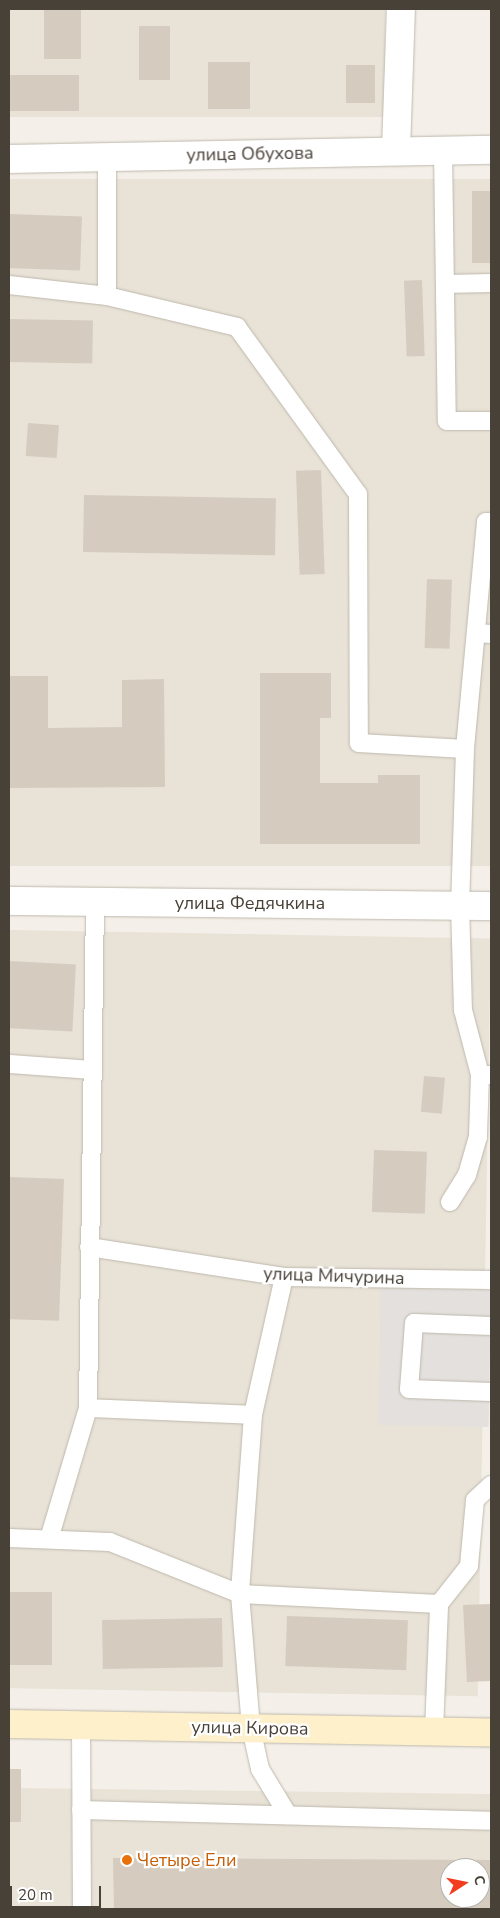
<!DOCTYPE html>
<meta charset="utf-8">
<style>
body{margin:0}
#map{position:relative;width:500px;height:1918px;overflow:hidden;background:#f4f0e9;font-family:"Nunito Sans",sans-serif}
div>[style]{position:absolute}
[style*='--x']{left:calc(var(--x)*1px);top:calc(var(--y)*1px);width:calc(var(--w)*1px);rotate:calc(var(--a)*1deg)}
.residential>*{inset:0;background:#e8e2d7;transform-origin:0 0}
.parking>*{inset:0;background:#e3e0dd;transform-origin:0 0}
.building>*{inset:0;background:#d5ccbf;transform-origin:0 0}
.roads{filter:drop-shadow(0 0 1px #bfb8ac) drop-shadow(0 0 1px #bfb8ac)}
.service>*{height:18px;margin:-9px;padding:0 9px;transform-origin:9px;border-radius:9px;background:#fff}
.minor>*{height:28px;margin:-14px;padding:0 14px;transform-origin:14px;border-radius:14px;background:#fff}
.tertiary>*{height:28px;margin:-14px;padding:0 14px;transform-origin:14px;border-radius:14px;background:#fff}
.secondary>*{height:28px;margin:-14px;padding:0 14px;transform-origin:14px;border-radius:14px;background:#fdf0ca}
.dots>*{width:14px;height:14px;translate:-50% -50%;box-sizing:border-box;border:2px solid #fff;border-radius:50%}
span{translate:-50% -50%;white-space:nowrap;text-align:center;line-height:1.15;-webkit-text-stroke:4.5px #fff;paint-order:stroke}
.street-label{font-size:18px;color:#474137}
.food-label{font-size:18px;color:#c56008}
.left{translate:0 -50%;text-align:left}
.frame{position:absolute;inset:0;border:10px solid #474137;pointer-events:none}
.north{position:absolute;left:440px;top:1858px;width:50px;height:50px;box-sizing:border-box;background:#fff;border:1px solid #b5b3af;border-radius:50%;rotate:79deg;font-size:14px;font-weight:700;line-height:20px;text-align:center;color:#474137}
.north::after{content:'';display:block;margin:auto;width:18px;height:22px;background:#f33d21;clip-path:polygon(50% 0,100% 100%,50% 72%,0 100%)}
.scale{position:absolute;left:10px;top:1886px;width:91px;height:22px;box-sizing:border-box;border:2px solid #474137;border-top:0;padding-left:6px;font-size:15px;line-height:18px;white-space:nowrap;color:#474137;-webkit-text-stroke:4px #fff;paint-order:stroke}
</style>
<div id="map">
<div class="residential">
<i style="left:9px;top:9px;width:376px;height:108px"></i>
<i style="left:491px;top:179px;width:687px;height:482px;rotate:90deg"></i>
<i style="left:9px;top:930px;width:482px;height:758px;rotate:1deg"></i>
<i style="clip-path:polygon(evenodd,9px 1788px,491px 1794px,491px 1909px,9px 1909px,9px 1788px,450px 1868px,480px 1868px,480px 1898px,450px 1898px,450px 1868px)"></i>
</div>
<div class="parking">
<i style="left:381px;top:1288px;width:110px;height:137px;rotate:1deg"></i>
</div>
<div class="building">
<i style="left:44px;top:9px;width:37px;height:50px"></i>
<i style="left:139px;top:26px;width:31px;height:54px"></i>
<i style="left:208px;top:62px;width:42px;height:47px"></i>
<i style="left:346px;top:65px;width:29px;height:38px"></i>
<i style="left:79px;top:75px;width:36px;height:70px;rotate:90deg"></i>
<i style="left:472px;top:191px;width:19px;height:72px"></i>
<i style="left:9px;top:214px;width:73px;height:54px;rotate:2deg"></i>
<i style="left:422px;top:280px;width:76px;height:18px;rotate:88deg"></i>
<i style="left:9px;top:319px;width:84px;height:43px;rotate:1deg"></i>
<i style="left:28px;top:423px;width:31px;height:33px;rotate:4deg"></i>
<i style="left:321px;top:470px;width:104px;height:25px;rotate:88deg"></i>
<i style="left:84px;top:495px;width:192px;height:57px;rotate:1deg"></i>
<i style="left:427px;top:579px;width:25px;height:69px;rotate:2deg"></i>
<i style="clip-path:polygon(260px 673px,331px 673px,331px 718px,320px 718px,320px 783px,378px 783px,378px 775px,420px 775px,420px 844px,260px 844px)"></i>
<i style="clip-path:polygon(9px 676px,48px 676px,48px 728px,122px 727px,122px 680px,164px 679px,165px 787px,9px 788px)"></i>
<i style="left:9px;top:961px;width:67px;height:67px;rotate:3deg"></i>
<i style="left:424px;top:1076px;width:21px;height:36px;rotate:5deg"></i>
<i style="left:374px;top:1150px;width:53px;height:62px;rotate:2deg"></i>
<i style="left:9px;top:1177px;width:55px;height:142px;rotate:2deg"></i>
<i style="left:9px;top:1592px;width:43px;height:73px"></i>
<i style="clip-path:polygon(491px 1604px,491px 1681px,467px 1682px,463px 1605px)"></i>
<i style="left:287px;top:1616px;width:121px;height:50px;rotate:2deg"></i>
<i style="left:222px;top:1618px;width:49px;height:120px;rotate:89deg"></i>
<i style="left:9px;top:1769px;width:12px;height:53px"></i>
<i style="clip-path:polygon(evenodd,113px 1858px,491px 1860px,491px 1909px,114px 1909px,113px 1858px,450px 1868px,480px 1868px,480px 1898px,450px 1898px,450px 1868px)"></i>
</div>
<div class="roads">
<div class="service">
<i style="--x:443;--y:149;--w:272;--a:89.2"></i>
<i style="--x:447;--y:421;--w:44;--a:0"></i>
<i style="--x:107;--y:157;--w:139;--a:90"></i>
<i style="--x:107;--y:296;--w:134;--a:13.4"></i>
<i style="--x:237;--y:327;--w:206;--a:54.1"></i>
<i style="--x:358;--y:494;--w:249;--a:89.8"></i>
<i style="--x:359;--y:743;--w:106;--a:3.2"></i>
<i style="--x:445;--y:284;--w:46;--a:-1.2"></i>
<i style="--x:9;--y:285;--w:99;--a:6.4"></i>
<i style="--x:491;--y:522;--w:5;--a:180"></i>
<i style="--x:486;--y:522;--w:228;--a:95.3"></i>
<i style="--x:465;--y:749;--w:155;--a:91.8"></i>
<i style="--x:460;--y:904;--w:106;--a:88.4"></i>
<i style="--x:463;--y:1010;--w:67;--a:75.3"></i>
<i style="--x:480;--y:1075;--w:11;--a:0"></i>
<i style="--x:476;--y:633;--w:15;--a:4"></i>
<i style="--x:9;--y:1064;--w:81;--a:4.2"></i>
<i style="--x:450;--y:1202;--w:32;--a:-58"></i>
<i style="--x:467;--y:1175;--w:40;--a:-74"></i>
<i style="--x:478;--y:1137;--w:62;--a:-88.2"></i>
<i style="--x:89;--y:1247;--w:197;--a:8.7"></i>
<i style="--x:284;--y:1277;--w:207;--a:0.8"></i>
<i style="--x:284;--y:1277;--w:141;--a:102.7"></i>
<i style="--x:253;--y:1415;--w:179;--a:94.2"></i>
<i style="--x:240;--y:1594;--w:134;--a:85.3"></i>
<i style="--x:251;--y:1728;--w:42;--a:77.6"></i>
<i style="--x:260;--y:1769;--w:54;--a:58.7"></i>
<i style="--x:491;--y:1326;--w:77;--a:-177.8"></i>
<i style="--x:414;--y:1323;--w:66;--a:94.3"></i>
<i style="--x:409;--y:1389;--w:82;--a:2.1"></i>
<i style="--x:88;--y:1408;--w:165;--a:2.4"></i>
<i style="--x:9;--y:1538;--w:101;--a:2.3"></i>
<i style="--x:110;--y:1542;--w:140;--a:21.8"></i>
<i style="--x:240;--y:1594;--w:199;--a:2.9"></i>
<i style="--x:439;--y:1604;--w:48;--a:-51.7"></i>
<i style="--x:469;--y:1566;--w:66;--a:-84.8"></i>
<i style="--x:475;--y:1500;--w:22;--a:-43"></i>
<i style="--x:49;--y:1539;--w:137;--a:-73.4"></i>
<i style="--x:88;--y:1408;--w:506;--a:-89.21"></i>
<i style="--x:81;--y:1725;--w:184;--a:89.7"></i>
<i style="--x:434;--y:1731;--w:127;--a:-87.7"></i>
<i style="--x:81;--y:1810;--w:410;--a:1.5"></i>
</div>
<div class="minor">
<i style="--x:396;--y:150;--w:141;--a:-88"></i>
<i style="--x:9;--y:159;--w:482;--a:-1.1"></i>
</div>
<div class="tertiary">
<i style="--x:9;--y:901;--w:482;--a:0.6"></i>
</div>
<div class="secondary">
<i style="--x:9;--y:1724;--w:482;--a:1"></i>
</div>
</div>
<div class="dots">
<i style="left:127px;top:1860px;background:#e8710a"></i>
</div>
<div class="street-label">
<span style="left:250px;top:154px;rotate:-1deg">улица Обухова</span>
<span style="left:250px;top:903px">улица Федячкина</span>
<span style="left:334px;top:1276px;rotate:2deg">улица Мичурина</span>
<span style="left:250px;top:1728px;rotate:1deg">улица Кирова</span>
</div>
<div class="food-label">
<span class="left" style="left:137px;top:1860px">Четыре Ели</span>
</div>
<div class="frame"></div>
<div class="north">С</div>
<div class="scale">20 m</div>
</div>
